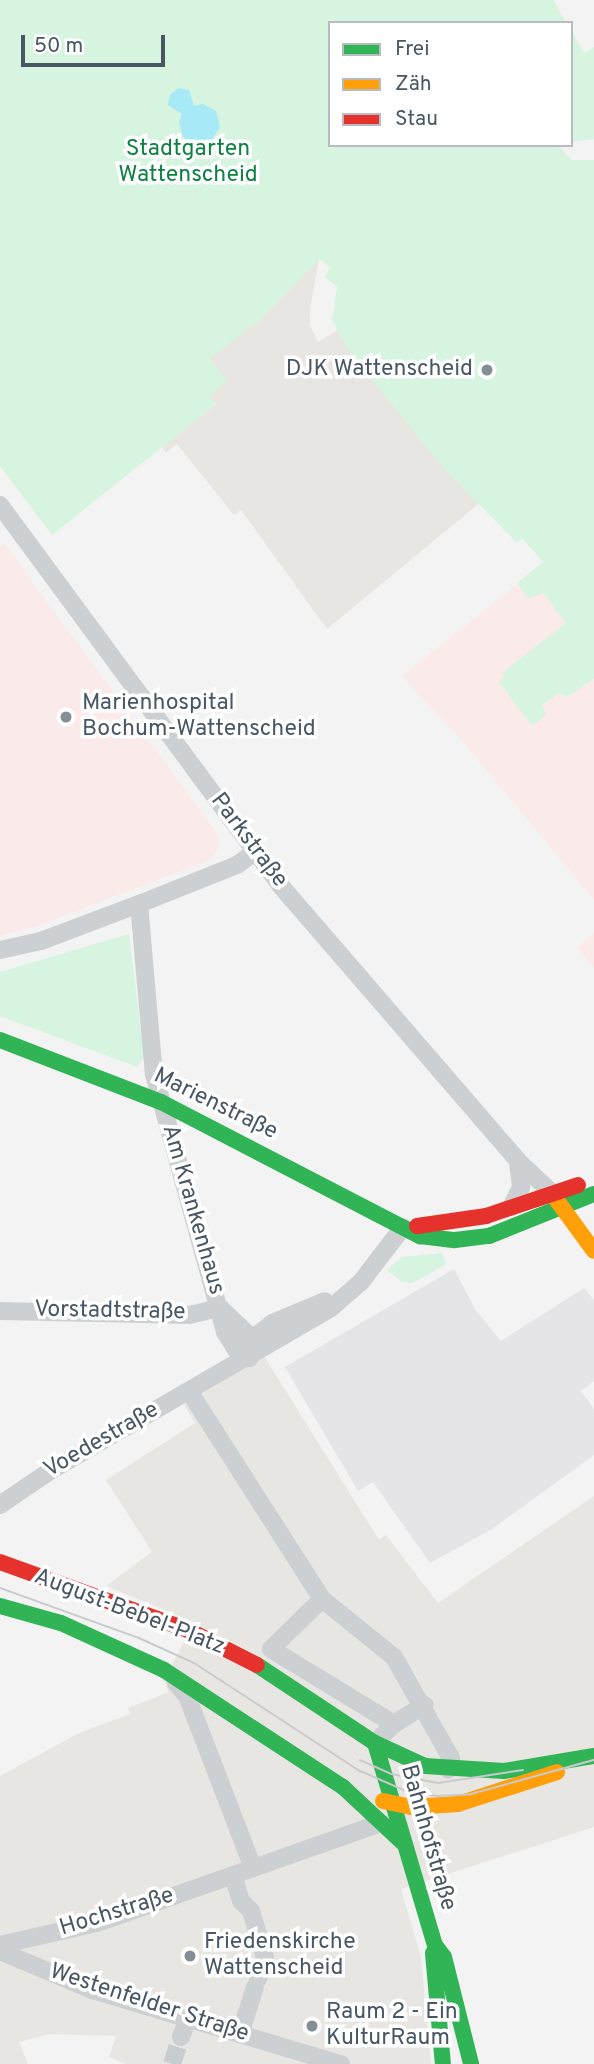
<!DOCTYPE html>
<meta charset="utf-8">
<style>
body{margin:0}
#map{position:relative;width:594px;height:2064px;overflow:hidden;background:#f4f3f3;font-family:Overpass,sans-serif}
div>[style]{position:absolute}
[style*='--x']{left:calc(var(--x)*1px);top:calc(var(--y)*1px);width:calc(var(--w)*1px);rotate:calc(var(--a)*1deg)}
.commercial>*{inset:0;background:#e8e6e2}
.education>*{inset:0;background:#e5e4e6}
.medical>*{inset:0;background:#faebea}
.green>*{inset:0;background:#d6f4e0}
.water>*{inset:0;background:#a7e9f6}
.street-tunnel>*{height:18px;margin-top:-9px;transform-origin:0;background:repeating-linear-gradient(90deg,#c9cccf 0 18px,transparent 0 27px)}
.street>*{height:18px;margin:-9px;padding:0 9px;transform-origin:9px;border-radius:9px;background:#cdd0d2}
.fast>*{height:16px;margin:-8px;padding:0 8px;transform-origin:8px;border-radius:8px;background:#30b455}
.slow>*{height:16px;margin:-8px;padding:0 8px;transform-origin:8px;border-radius:8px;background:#ff9f0a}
.jam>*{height:16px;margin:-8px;padding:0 8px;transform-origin:8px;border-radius:8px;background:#e5322d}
.tram>*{height:2px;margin:-1px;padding:0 1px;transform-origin:1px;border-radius:1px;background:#c8cacd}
.dots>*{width:19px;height:19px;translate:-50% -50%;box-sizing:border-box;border:4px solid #fff;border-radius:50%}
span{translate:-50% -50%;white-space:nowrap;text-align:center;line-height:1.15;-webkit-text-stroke:7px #fff;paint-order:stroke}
.park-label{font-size:23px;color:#0c8342}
.poi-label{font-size:23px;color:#485763}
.right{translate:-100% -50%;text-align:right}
.left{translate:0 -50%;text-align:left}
.street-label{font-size:23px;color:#485763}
.legend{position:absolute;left:328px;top:21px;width:245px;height:126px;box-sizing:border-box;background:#fff;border:2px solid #b6bcc1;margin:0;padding:9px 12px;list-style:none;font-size:21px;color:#485763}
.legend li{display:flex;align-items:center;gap:14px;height:35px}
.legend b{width:35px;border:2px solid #b6bcc1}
.scale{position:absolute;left:21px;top:35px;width:144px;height:32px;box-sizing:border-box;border:4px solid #485763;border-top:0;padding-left:9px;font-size:21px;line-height:24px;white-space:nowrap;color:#485763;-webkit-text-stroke:5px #fff;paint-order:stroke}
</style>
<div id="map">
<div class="commercial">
<i style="clip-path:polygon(319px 259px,310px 309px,310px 325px,318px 342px,346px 325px,487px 497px,327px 629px,241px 510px,234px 515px,177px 444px,166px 453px,162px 447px,216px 404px,209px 396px,209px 358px)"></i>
<i style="clip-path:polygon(264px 1356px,379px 1540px,386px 1535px,438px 1603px,594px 1496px,594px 1827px,401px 1889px,421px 1957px,431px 2064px,126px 2064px,109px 2057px,116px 2036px,49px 2034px,19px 2042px,28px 2064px,0 2064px,0 1776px,79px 1733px,130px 1714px,128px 1708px,169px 1692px,164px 1680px,194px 1622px,106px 1586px,152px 1552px,106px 1480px,195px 1423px,184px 1405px)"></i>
</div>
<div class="education">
<i style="clip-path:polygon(454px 1269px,475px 1309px,501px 1341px,584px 1288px,594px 1300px,594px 1381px,581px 1391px,594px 1409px,594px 1455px,492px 1529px,430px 1563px,373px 1482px,358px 1491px,285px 1367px)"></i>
</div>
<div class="medical">
<i style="clip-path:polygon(4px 543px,218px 835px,218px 849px,210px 860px,37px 926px,0 936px,0 547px)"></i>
<i style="clip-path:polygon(594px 548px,594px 900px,469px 749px,402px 676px,544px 563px)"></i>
<i style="clip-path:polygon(594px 933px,594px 968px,577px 948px)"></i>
</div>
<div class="green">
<i style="clip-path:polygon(0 0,553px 0,566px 23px,330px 23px,330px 145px,557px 145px,572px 160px,594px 160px,594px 679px,567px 697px,559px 693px,542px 705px,546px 715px,532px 726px,499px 682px,505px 676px,502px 673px,566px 623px,543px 593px,529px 599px,517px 583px,543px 562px,522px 538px,517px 543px,446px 471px,351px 354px,332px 321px,337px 287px,325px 277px,330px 267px,319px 259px,260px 320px,210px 358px,227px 381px,210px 396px,216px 404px,52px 535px,0 466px)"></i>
<i style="clip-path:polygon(571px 31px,584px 53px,594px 47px,594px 139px,571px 142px)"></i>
<i style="clip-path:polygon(129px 934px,144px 1056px,137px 1067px,0 1016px,0 972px)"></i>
<i style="clip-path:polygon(442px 1253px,446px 1264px,413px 1283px,402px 1282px,387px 1270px,402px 1257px)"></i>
</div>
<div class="water">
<i style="clip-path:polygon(178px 88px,189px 90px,194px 106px,203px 104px,216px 111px,220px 127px,212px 140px,197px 145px,183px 137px,179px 122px,182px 114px,168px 105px,170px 95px)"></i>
</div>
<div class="street-tunnel">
<i style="--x:172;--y:2064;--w:28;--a:-72"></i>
</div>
<div class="street">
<i style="--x:0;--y:505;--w:472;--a:53.6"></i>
<i style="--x:280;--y:885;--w:364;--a:49.2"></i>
<i style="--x:518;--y:1161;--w:48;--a:43.3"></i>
<i style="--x:139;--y:904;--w:171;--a:85"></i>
<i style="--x:154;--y:1074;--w:268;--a:74.6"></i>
<i style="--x:225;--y:1332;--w:22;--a:58"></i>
<i style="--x:237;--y:1351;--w:14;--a:30"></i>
<i style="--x:249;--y:1358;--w:20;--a:-81"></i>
<i style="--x:252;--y:1338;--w:44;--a:-136.8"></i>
<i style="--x:0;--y:950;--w:42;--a:-12.4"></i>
<i style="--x:41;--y:941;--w:105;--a:-20.7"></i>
<i style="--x:139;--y:904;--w:105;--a:-21.7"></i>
<i style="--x:237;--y:865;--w:24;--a:-36"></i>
<i style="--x:511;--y:1207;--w:22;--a:-63"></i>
<i style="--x:521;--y:1187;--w:26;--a:-97"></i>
<i style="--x:0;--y:1311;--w:189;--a:1.2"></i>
<i style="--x:189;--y:1315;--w:32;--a:-13"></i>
<i style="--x:243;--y:1346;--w:37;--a:-38"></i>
<i style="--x:272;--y:1323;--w:57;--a:-22.5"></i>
<i style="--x:189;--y:1391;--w:247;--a:57.4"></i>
<i style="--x:322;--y:1599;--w:92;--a:38.9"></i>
<i style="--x:394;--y:1657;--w:116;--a:60.6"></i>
<i style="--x:451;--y:1758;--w:12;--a:104"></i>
<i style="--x:0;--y:1505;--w:60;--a:-34.2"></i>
<i style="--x:50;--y:1471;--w:325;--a:-30.1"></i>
<i style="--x:331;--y:1308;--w:40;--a:-41"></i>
<i style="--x:361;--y:1282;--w:69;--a:-52.6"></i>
<i style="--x:322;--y:1599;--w:71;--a:135.6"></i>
<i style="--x:271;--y:1649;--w:144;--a:31.4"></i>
<i style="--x:176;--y:1683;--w:17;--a:50"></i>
<i style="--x:187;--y:1696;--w:184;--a:69"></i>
<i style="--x:375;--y:1743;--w:27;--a:-45"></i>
<i style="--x:394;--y:1724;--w:36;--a:-32"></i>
<i style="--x:233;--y:1875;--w:27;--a:73"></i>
<i style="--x:241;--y:1901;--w:14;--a:45"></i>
<i style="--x:251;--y:1911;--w:48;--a:73.1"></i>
<i style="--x:265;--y:1957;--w:23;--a:108"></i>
<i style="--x:0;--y:1945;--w:99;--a:-12.8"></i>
<i style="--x:97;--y:1923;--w:301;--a:-19.4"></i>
<i style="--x:0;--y:1951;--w:100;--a:23"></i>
<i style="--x:92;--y:1990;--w:260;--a:16.6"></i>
<i style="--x:240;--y:2034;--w:49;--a:-72.3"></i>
<i style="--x:181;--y:2037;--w:19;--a:-69"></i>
</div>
<div class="fast">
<i style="--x:0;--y:1040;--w:173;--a:21.1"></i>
<i style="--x:161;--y:1102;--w:292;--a:27.4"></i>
<i style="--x:420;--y:1236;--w:35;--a:7"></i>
<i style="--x:455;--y:1240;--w:34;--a:-7"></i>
<i style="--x:489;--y:1236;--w:113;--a:-21.8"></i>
<i style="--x:0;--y:1606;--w:63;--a:15.6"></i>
<i style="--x:61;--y:1623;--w:113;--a:24.5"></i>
<i style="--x:164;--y:1670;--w:214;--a:33.2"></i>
<i style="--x:343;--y:1787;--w:81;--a:43"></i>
<i style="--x:257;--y:1665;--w:141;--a:33.5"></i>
<i style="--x:375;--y:1743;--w:55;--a:24.7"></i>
<i style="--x:425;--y:1766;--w:79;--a:3.6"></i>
<i style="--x:504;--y:1771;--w:91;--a:-9.5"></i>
<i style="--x:375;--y:1743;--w:211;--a:73.5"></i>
<i style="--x:435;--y:1945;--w:15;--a:53"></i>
<i style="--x:444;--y:1957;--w:110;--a:75.8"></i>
<i style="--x:433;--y:1953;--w:111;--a:84.9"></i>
</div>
<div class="slow">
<i style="--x:553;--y:1195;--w:69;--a:53.8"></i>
<i style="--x:383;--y:1801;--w:30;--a:12"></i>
<i style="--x:412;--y:1807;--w:46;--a:-3.7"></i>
<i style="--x:458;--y:1804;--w:104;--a:-17.9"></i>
</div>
<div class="jam">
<i style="--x:417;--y:1226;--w:70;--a:-8.2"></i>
<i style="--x:486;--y:1216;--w:97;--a:-18.6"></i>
<i style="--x:0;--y:1562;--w:200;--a:19.9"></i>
<i style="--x:188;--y:1630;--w:77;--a:26.9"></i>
</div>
<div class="tram">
<i style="--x:0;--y:1588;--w:148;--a:19.8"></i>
<i style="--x:139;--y:1638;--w:60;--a:24.4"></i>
<i style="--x:194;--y:1663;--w:196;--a:33.1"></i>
<i style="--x:358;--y:1770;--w:52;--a:23.6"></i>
<i style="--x:406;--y:1791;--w:32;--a:9"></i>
<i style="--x:438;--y:1796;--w:33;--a:-3"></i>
<i style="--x:471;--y:1794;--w:128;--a:-15.5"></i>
<i style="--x:360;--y:1760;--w:34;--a:24"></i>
<i style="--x:391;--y:1774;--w:48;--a:10.8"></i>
<i style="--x:438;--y:1783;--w:86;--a:-8.7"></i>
</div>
<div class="dots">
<i style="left:487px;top:370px;background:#848e95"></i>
<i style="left:66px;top:717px;background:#848e95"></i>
<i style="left:190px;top:1956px;background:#848e95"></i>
<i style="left:312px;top:2026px;background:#848e95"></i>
</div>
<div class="park-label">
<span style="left:188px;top:163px">Stadtgarten<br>Wattenscheid</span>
</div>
<div class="poi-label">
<span class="right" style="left:473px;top:370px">DJK Wattenscheid</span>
<span class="left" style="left:82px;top:717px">Marienhospital<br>Bochum-Wattenscheid</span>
<span class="left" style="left:204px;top:1956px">Friedenskirche<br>Wattenscheid</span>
<span class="left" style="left:326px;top:2026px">Raum 2 - Ein<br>KulturRaum</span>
</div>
<div class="street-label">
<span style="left:248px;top:841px;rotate:53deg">Parkstraße</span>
<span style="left:215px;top:1105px;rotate:26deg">Marienstraße</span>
<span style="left:192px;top:1210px;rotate:74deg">Am Krankenhaus</span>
<span style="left:110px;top:1312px;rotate:1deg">Vorstadtstraße</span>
<span style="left:102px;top:1441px;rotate:-30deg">Voedestraße</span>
<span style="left:129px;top:1613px;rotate:21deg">August-Bebel-Platz</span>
<span style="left:427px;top:1838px;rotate:74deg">Bahnhofstraße</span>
<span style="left:117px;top:1913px;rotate:-17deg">Hochstraße</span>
<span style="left:149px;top:2004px;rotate:18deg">Westenfelder Straße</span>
</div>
<ul class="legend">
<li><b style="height:9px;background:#30b455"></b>Frei</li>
<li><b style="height:9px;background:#ff9f0a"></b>Zäh</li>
<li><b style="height:9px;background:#e5322d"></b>Stau</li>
</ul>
<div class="scale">50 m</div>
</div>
